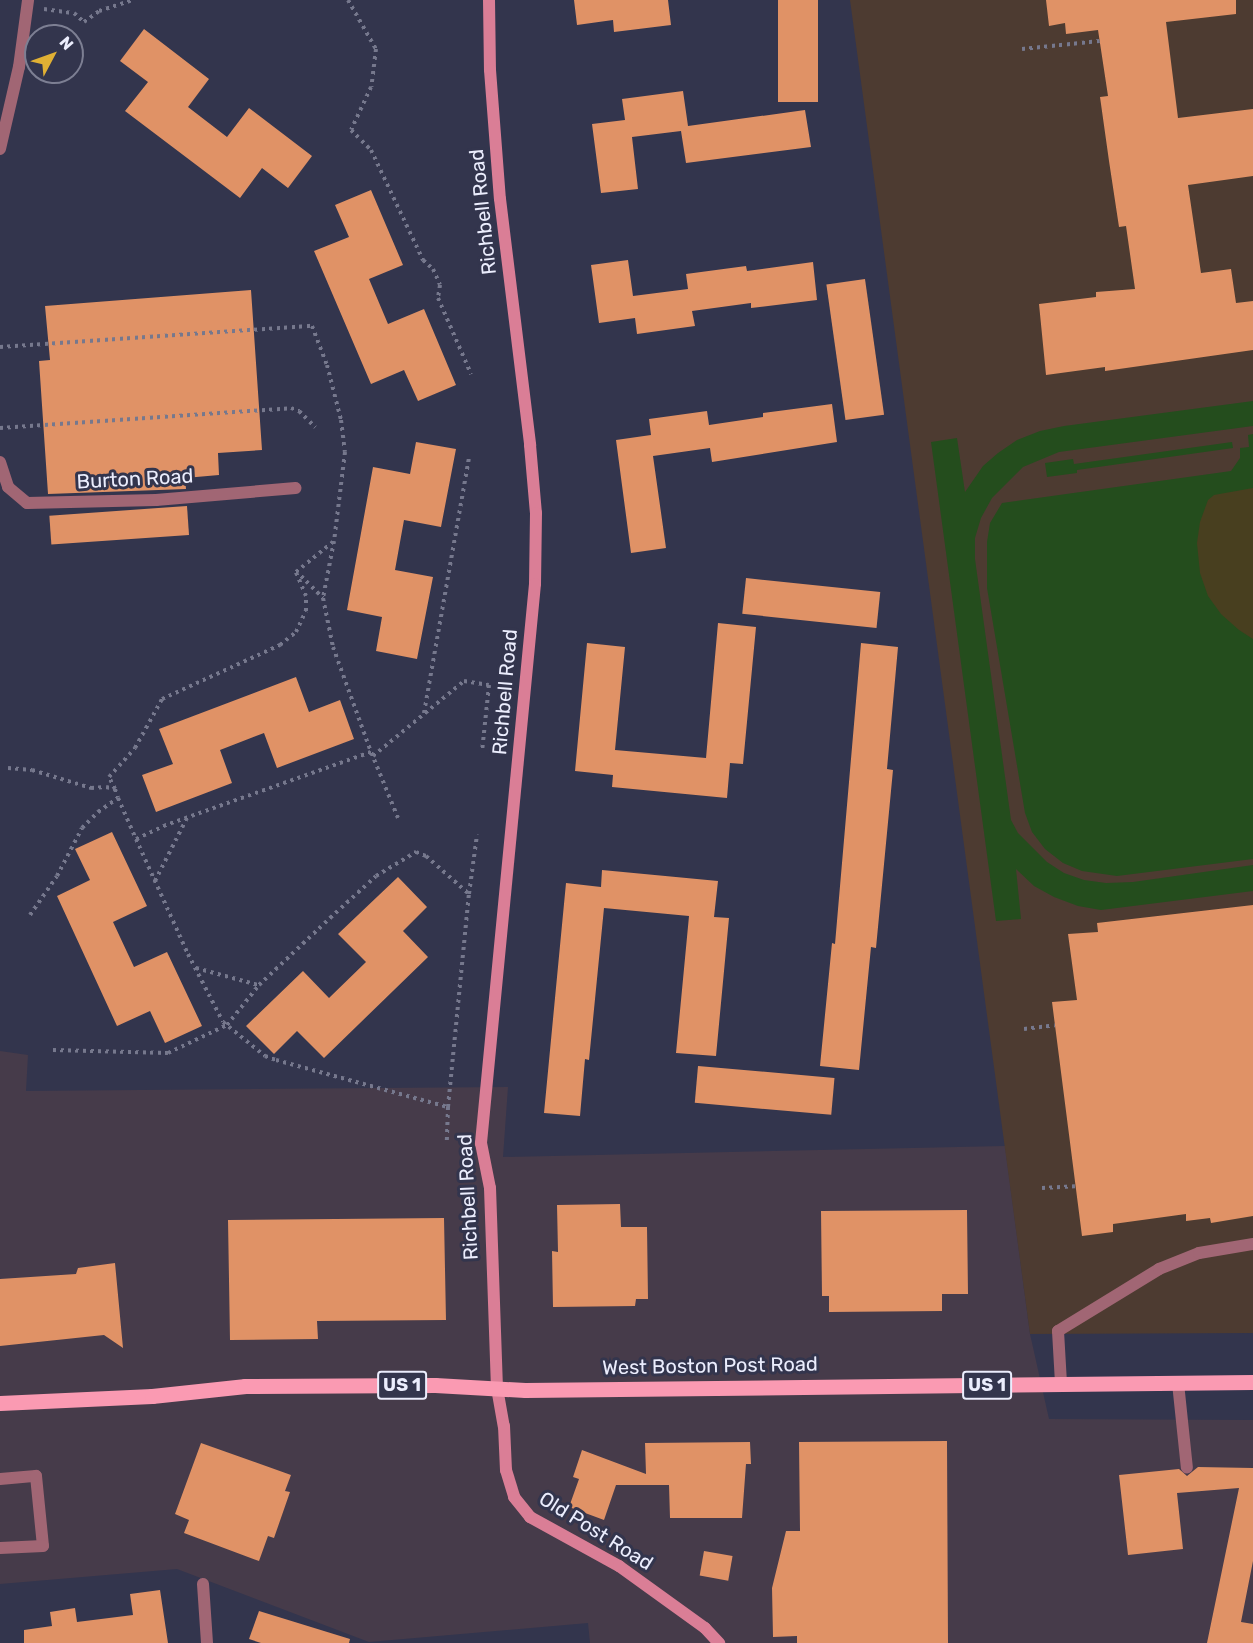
<!DOCTYPE html>
<style>
body{margin:0}
#map{position:relative;width:1253px;height:1643px;overflow:hidden;background:#33354d;font-family:Rubik,sans-serif}
div>[style]{position:absolute}
[style*='--x']{left:calc(var(--x)*1px);top:calc(var(--y)*1px);width:calc(var(--w)*1px);rotate:calc(var(--a)*1deg)}
.commercial>*{inset:0;background:#463b4a}
.education>*{inset:0;background:#4d3b31}
.green>*{inset:0;background:#244d1d}
.sand>*{inset:0;background:#483f1f}
.building>*{inset:0;background:#e09266;transform-origin:0 0}
.path>*{height:4px;margin-top:-2px;transform-origin:0;background:repeating-linear-gradient(90deg,#76788d 0 3px,transparent 0 7.5px)}
.lane>*{height:12px;margin:-6px;padding:0 6px;transform-origin:6px;border-radius:6px;background:#a16674}
.street>*{height:12px;margin:-6px;padding:0 6px;transform-origin:6px;border-radius:6px;background:#a16674}
.secondary>*{height:12px;margin:-6px;padding:0 6px;transform-origin:6px;border-radius:6px;background:#da7e96}
.primary>*{height:15px;margin:-7.5px;padding:0 7.5px;transform-origin:7.5px;border-radius:7.5px;background:#fa9ab2}
span{translate:-50% -50%;white-space:nowrap;text-align:center;line-height:1.15;-webkit-text-stroke:6px #33354d;paint-order:stroke}
.shield-label span{padding:2px 4px;background:#33354d;border:2px solid;border-radius:4px;-webkit-text-stroke-width:0}
.shield-label{font-size:18px;color:#ebedfd;font-weight:700}
.street-label{font-size:20px;color:#ebedfd}
.north{position:absolute;left:24px;top:24px;width:60px;height:60px;box-sizing:border-box;background:#33354d;border:2px solid #7d7f93;border-radius:50%;rotate:49deg;font-size:16px;font-weight:700;line-height:24px;text-align:center;color:#ebedfd}
.north::after{content:'';display:block;margin:auto;width:21px;height:27px;background:#e0b034;clip-path:polygon(50% 0,100% 100%,50% 72%,0 100%)}
</style>
<div id="map">
<div class="commercial">
<i style="clip-path:polygon(0 1051px,28px 1055px,26px 1091px,508px 1087px,503px 1157px,1005px 1146px,1030px 1334px,1049px 1419px,1253px 1420px,1253px 1643px,590px 1643px,588px 1623px,369px 1642px,177px 1569px,0 1584px)"></i>
</div>
<div class="education">
<i style="clip-path:polygon(850px 0,1253px 0,1253px 1333px,1030px 1334px)"></i>
</div>
<div class="green">
<i style="clip-path:polygon(1253px 401px,1253px 426px,1059px 452px,1023px 467px,992px 498px,981px 518px,975px 538px,975px 559px,1011px 820px,1018px 833px,1047px 862px,1064px 873px,1084px 880px,1106px 883px,1133px 882px,1253px 865px,1253px 891px,1101px 910px,1078px 906px,1054px 897px,1034px 886px,1016px 869px,1021px 919px,996px 921px,931px 442px,957px 438px,965px 492px,983px 466px,998px 453px,1017px 440px,1040px 431px,1064px 426px)"></i>
<i style="clip-path:polygon(1253px 434px,1253px 859px,1117px 876px,1082px 871px,1063px 863px,1045px 849px,1032px 832px,1025px 813px,987px 588px,987px 542px,990px 523px,1002px 503px,1231px 471px,1240px 458px,1240px 448px,1249px 447px,1248px 435px)"></i>
<i style="clip-path:polygon(1232px 442px,1233px 448px,1077px 470px,1077px 473px,1047px 477px,1045px 463px,1073px 459px,1074px 464px)"></i>
</div>
<div class="sand">
<i style="clip-path:polygon(1253px 488px,1253px 639px,1239px 630px,1221px 614px,1208px 596px,1200px 573px,1197px 543px,1200px 522px,1208px 500px,1214px 495px)"></i>
</div>
<div class="building">
<i style="clip-path:polygon(574px 0,668px 0,671px 25px,614px 32px,613px 20px,577px 25px)"></i>
<i style="left:778px;top:0;width:40px;height:102px"></i>
<i style="clip-path:polygon(1046px 0,1236px 0,1236px 14px,1166px 22px,1178px 118px,1253px 109px,1253px 176px,1188px 185px,1201px 273px,1231px 269px,1236px 303px,1253px 301px,1253px 350px,1105px 371px,1105px 367px,1046px 375px,1039px 304px,1096px 297px,1096px 292px,1135px 289px,1126px 226px,1119px 227px,1109px 161px,1100px 97px,1108px 96px,1098px 30px,1066px 34px,1065px 23px,1049px 26px)"></i>
<i style="clip-path:polygon(144px 29px,209px 79px,188px 107px,227px 137px,249px 108px,312px 156px,288px 188px,262px 168px,240px 198px,125px 111px,148px 82px,120px 61px)"></i>
<i style="clip-path:polygon(683px 91px,688px 126px,805px 110px,811px 147px,686px 163px,681px 131px,632px 137px,638px 189px,601px 193px,592px 124px,625px 120px,622px 99px)"></i>
<i style="clip-path:polygon(371px 190px,403px 265px,369px 279px,388px 324px,424px 309px,456px 385px,418px 401px,404px 370px,371px 384px,314px 251px,349px 237px,335px 205px)"></i>
<i style="clip-path:polygon(628px 260px,633px 296px,688px 289px,686px 274px,746px 266px,747px 271px,813px 262px,817px 300px,751px 308px,751px 303px,692px 311px,695px 326px,637px 334px,635px 318px,599px 323px,591px 265px)"></i>
<i style="left:865px;top:279px;width:137px;height:39px;rotate:82deg"></i>
<i style="clip-path:polygon(251px 290px,262px 450px,218px 453px,219px 475px,185px 478px,186px 489px,48px 494px,39px 361px,50px 360px,45px 306px)"></i>
<i style="clip-path:polygon(832px 404px,837px 442px,712px 462px,710px 448px,653px 456px,666px 548px,631px 553px,616px 440px,651px 435px,649px 419px,707px 411px,709px 425px,763px 417px,763px 413px)"></i>
<i style="clip-path:polygon(416px 442px,456px 449px,441px 527px,404px 520px,395px 570px,433px 577px,417px 659px,376px 651px,382px 617px,347px 610px,373px 467px,410px 474px)"></i>
<i style="left:187px;top:506px;width:29px;height:138px;rotate:86deg"></i>
<i style="left:746px;top:578px;width:135px;height:36px;rotate:6deg"></i>
<i style="clip-path:polygon(718px 623px,756px 627px,743px 764px,730px 763px,727px 798px,612px 787px,613px 775px,575px 771px,587px 643px,625px 647px,615px 750px,706px 758px)"></i>
<i style="clip-path:polygon(861px 643px,898px 647px,887px 769px,893px 770px,876px 948px,871px 947px,859px 1070px,820px 1066px,832px 943px,835px 944px)"></i>
<i style="clip-path:polygon(296px 677px,309px 712px,340px 700px,354px 739px,277px 768px,264px 733px,220px 750px,232px 783px,156px 812px,142px 775px,173px 764px,159px 729px)"></i>
<i style="clip-path:polygon(112px 832px,147px 906px,113px 922px,134px 967px,167px 952px,202px 1026px,165px 1043px,150px 1011px,117px 1026px,57px 896px,90px 880px,75px 849px)"></i>
<i style="clip-path:polygon(602px 870px,718px 881px,714px 917px,729px 918px,716px 1056px,676px 1053px,689px 916px,604px 908px,589px 1060px,585px 1059px,580px 1116px,544px 1113px,566px 883px,601px 887px)"></i>
<i style="clip-path:polygon(398px 877px,427px 907px,403px 931px,428px 957px,324px 1058px,297px 1031px,274px 1054px,246px 1026px,303px 971px,329px 998px,366px 962px,338px 934px)"></i>
<i style="clip-path:polygon(1253px 905px,1253px 1216px,1211px 1223px,1210px 1218px,1186px 1221px,1186px 1214px,1113px 1224px,1113px 1232px,1082px 1236px,1052px 1002px,1077px 1000px,1068px 934px,1098px 932px,1097px 923px)"></i>
<i style="left:698px;top:1066px;width:137px;height:37px;rotate:5deg"></i>
<i style="clip-path:polygon(620px 1204px,621px 1227px,647px 1227px,648px 1299px,636px 1299px,635px 1306px,553px 1307px,552px 1251px,558px 1252px,557px 1205px)"></i>
<i style="clip-path:polygon(967px 1210px,968px 1294px,942px 1294px,942px 1311px,829px 1312px,829px 1296px,822px 1296px,821px 1211px)"></i>
<i style="clip-path:polygon(444px 1218px,446px 1320px,317px 1321px,318px 1339px,230px 1340px,228px 1220px)"></i>
<i style="clip-path:polygon(115px 1263px,123px 1348px,104px 1335px,0 1346px,0 1279px,76px 1274px,78px 1268px)"></i>
<i style="clip-path:polygon(947px 1441px,948px 1643px,797px 1643px,797px 1636px,773px 1637px,772px 1588px,786px 1531px,800px 1531px,799px 1442px)"></i>
<i style="clip-path:polygon(750px 1442px,751px 1464px,746px 1464px,742px 1518px,670px 1518px,669px 1485px,616px 1485px,604px 1520px,569px 1507px,579px 1479px,573px 1477px,582px 1450px,646px 1474px,645px 1443px)"></i>
<i style="clip-path:polygon(201px 1443px,291px 1475px,285px 1491px,290px 1492px,274px 1538px,268px 1536px,259px 1561px,184px 1533px,189px 1520px,175px 1514px)"></i>
<i style="clip-path:polygon(1198px 1467px,1253px 1468px,1253px 1561px,1241px 1622px,1253px 1624px,1253px 1643px,1207px 1643px,1239px 1488px,1177px 1493px,1183px 1549px,1128px 1555px,1119px 1475px,1179px 1469px,1187px 1476px)"></i>
<i style="left:704px;top:1551px;width:29px;height:25px;rotate:10deg"></i>
<i style="clip-path:polygon(160px 1590px,168px 1643px,24px 1643px,24px 1630px,52px 1626px,50px 1612px,75px 1608px,77px 1622px,133px 1615px,130px 1594px)"></i>
<i style="clip-path:polygon(259px 1611px,350px 1639px,349px 1643px,261px 1643px,249px 1639px)"></i>
</div>
<div class="path">
<i style="--x:348;--y:0;--w:56;--a:60.3"></i>
<i style="--x:376;--y:49;--w:38;--a:97"></i>
<i style="--x:371;--y:87;--w:47;--a:114.9"></i>
<i style="--x:351;--y:130;--w:28;--a:45"></i>
<i style="--x:371;--y:150;--w:122;--a:64.7"></i>
<i style="--x:423;--y:260;--w:13;--a:42"></i>
<i style="--x:433;--y:269;--w:17;--a:66"></i>
<i style="--x:440;--y:285;--w:13;--a:99"></i>
<i style="--x:438;--y:298;--w:83;--a:66.5"></i>
<i style="--x:44;--y:9;--w:30;--a:8"></i>
<i style="--x:74;--y:13;--w:13;--a:42"></i>
<i style="--x:84;--y:22;--w:19;--a:-36"></i>
<i style="--x:99;--y:11;--w:36;--a:-18"></i>
<i style="--x:1022;--y:49;--w:78;--a:-5.9"></i>
<i style="--x:0;--y:347;--w:313;--a:-3.9"></i>
<i style="--x:312;--y:326;--w:42;--a:69"></i>
<i style="--x:327;--y:365;--w:57;--a:75.7"></i>
<i style="--x:341;--y:420;--w:32;--a:83"></i>
<i style="--x:345;--y:452;--w:90;--a:97"></i>
<i style="--x:0;--y:428;--w:292;--a:-3.9"></i>
<i style="--x:291;--y:408;--w:9;--a:21"></i>
<i style="--x:299;--y:411;--w:23;--a:45"></i>
<i style="--x:301;--y:576;--w:31;--a:45"></i>
<i style="--x:424;--y:713;--w:258;--a:-80"></i>
<i style="--x:373;--y:756;--w:118;--a:-39.5"></i>
<i style="--x:464;--y:681;--w:25;--a:9"></i>
<i style="--x:489;--y:685;--w:67;--a:96"></i>
<i style="--x:8;--y:768;--w:24;--a:5"></i>
<i style="--x:32;--y:770;--w:62;--a:17"></i>
<i style="--x:91;--y:788;--w:15;--a:-4"></i>
<i style="--x:106;--y:787;--w:9;--a:13"></i>
<i style="--x:115;--y:789;--w:9;--a:72"></i>
<i style="--x:115;--y:789;--w:13;--a:-117"></i>
<i style="--x:109;--y:777;--w:39;--a:-48"></i>
<i style="--x:135;--y:748;--w:56;--a:-61.1"></i>
<i style="--x:162;--y:699;--w:130;--a:-24.6"></i>
<i style="--x:280;--y:645;--w:21;--a:-39"></i>
<i style="--x:296;--y:632;--w:23;--a:-65"></i>
<i style="--x:306;--y:611;--w:15;--a:-90"></i>
<i style="--x:306;--y:596;--w:26;--a:-113"></i>
<i style="--x:296;--y:572;--w:49;--a:-39.2"></i>
<i style="--x:334;--y:541;--w:58;--a:100.9"></i>
<i style="--x:323;--y:598;--w:50;--a:78.5"></i>
<i style="--x:333;--y:647;--w:112;--a:70.1"></i>
<i style="--x:398;--y:818;--w:71;--a:-112.2"></i>
<i style="--x:371;--y:752;--w:218;--a:160.4"></i>
<i style="--x:166;--y:825;--w:33;--a:155"></i>
<i style="--x:136;--y:839;--w:126;--a:65.7"></i>
<i style="--x:188;--y:954;--w:76;--a:62.8"></i>
<i style="--x:223;--y:1022;--w:54;--a:39"></i>
<i style="--x:265;--y:1056;--w:12;--a:20"></i>
<i style="--x:276;--y:1060;--w:178;--a:15.3"></i>
<i style="--x:448;--y:1107;--w:36;--a:92"></i>
<i style="--x:155;--y:881;--w:71;--a:-63.1"></i>
<i style="--x:30;--y:915;--w:47;--a:-55.3"></i>
<i style="--x:57;--y:876;--w:54;--a:-62.5"></i>
<i style="--x:82;--y:828;--w:23;--a:-45"></i>
<i style="--x:98;--y:812;--w:24;--a:-35"></i>
<i style="--x:118;--y:798;--w:45;--a:66.3"></i>
<i style="--x:196;--y:968;--w:64;--a:15.3"></i>
<i style="--x:1024;--y:1029;--w:31;--a:-7"></i>
<i style="--x:53;--y:1050;--w:115;--a:1.5"></i>
<i style="--x:168;--y:1053;--w:65;--a:-25.4"></i>
<i style="--x:227;--y:1025;--w:51;--a:-51.3"></i>
<i style="--x:259;--y:985;--w:98;--a:-43.3"></i>
<i style="--x:330;--y:918;--w:62;--a:-42.4"></i>
<i style="--x:376;--y:876;--w:47;--a:-31"></i>
<i style="--x:416;--y:852;--w:11;--a:22"></i>
<i style="--x:426;--y:856;--w:57;--a:41.5"></i>
<i style="--x:469;--y:894;--w:60;--a:-82.3"></i>
<i style="--x:448;--y:1107;--w:214;--a:-84.4"></i>
<i style="--x:1042;--y:1188;--w:33;--a:-3"></i>
</div>
<div class="lane">
<i style="--x:1061;--y:1383;--w:52;--a:-93.3"></i>
<i style="--x:1058;--y:1331;--w:119;--a:-31.5"></i>
<i style="--x:1159;--y:1269;--w:43;--a:-21.8"></i>
<i style="--x:1199;--y:1253;--w:55;--a:-9.5"></i>
<i style="--x:1178;--y:1383;--w:85;--a:84"></i>
<i style="--x:0;--y:1479;--w:36;--a:-5"></i>
<i style="--x:36;--y:1476;--w:70;--a:84.3"></i>
<i style="--x:43;--y:1546;--w:43;--a:177.3"></i>
</div>
<div class="street">
<i style="--x:0;--y:149;--w:84;--a:-77"></i>
<i style="--x:19;--y:67;--w:68;--a:-82.3"></i>
<i style="--x:0;--y:462;--w:26;--a:72"></i>
<i style="--x:8;--y:487;--w:25;--a:40"></i>
<i style="--x:27;--y:503;--w:129;--a:-1.3"></i>
<i style="--x:156;--y:500;--w:140;--a:-4.9"></i>
<i style="--x:203;--y:1584;--w:59;--a:86.1"></i>
</div>
<div class="secondary">
<i style="--x:489;--y:0;--w:70;--a:89.2"></i>
<i style="--x:490;--y:70;--w:129;--a:85.6"></i>
<i style="--x:500;--y:199;--w:248;--a:83"></i>
<i style="--x:530;--y:445;--w:68;--a:85"></i>
<i style="--x:536;--y:513;--w:71;--a:90.8"></i>
<i style="--x:535;--y:584;--w:562;--a:95.52"></i>
<i style="--x:481;--y:1143;--w:46;--a:78.7"></i>
<i style="--x:490;--y:1188;--w:200;--a:88"></i>
<i style="--x:497;--y:1388;--w:39;--a:80"></i>
<i style="--x:504;--y:1426;--w:44;--a:87.4"></i>
<i style="--x:506;--y:1470;--w:28;--a:73"></i>
<i style="--x:514;--y:1497;--w:26;--a:51"></i>
<i style="--x:530;--y:1517;--w:102;--a:28.8"></i>
<i style="--x:619;--y:1566;--w:106;--a:35.8"></i>
<i style="--x:705;--y:1628;--w:21;--a:47"></i>
</div>
<div class="primary">
<i style="--x:0;--y:1403;--w:152;--a:-2.6"></i>
<i style="--x:152;--y:1396;--w:94;--a:-6.1"></i>
<i style="--x:245;--y:1386;--w:190;--a:-0.3"></i>
<i style="--x:435;--y:1385;--w:90;--a:3.2"></i>
<i style="--x:525;--y:1390;--w:728;--a:-0.63"></i>
</div>
<div class="shield-label">
<span style="left:402px;top:1385px">US 1</span>
<span style="left:987px;top:1385px">US 1</span>
</div>
<div class="street-label">
<span style="left:483px;top:212px;rotate:-96deg">Richbell Road</span>
<span style="left:135px;top:479px;rotate:-3deg">Burton Road</span>
<span style="left:505px;top:692px;rotate:-85deg">Richbell Road</span>
<span style="left:468px;top:1197px;rotate:-93deg">Richbell Road</span>
<span style="left:710px;top:1366px;rotate:-1deg">West Boston Post Road</span>
<span style="left:596px;top:1531px;rotate:32deg">Old Post Road</span>
</div>
<div class="north">N</div>
</div>
